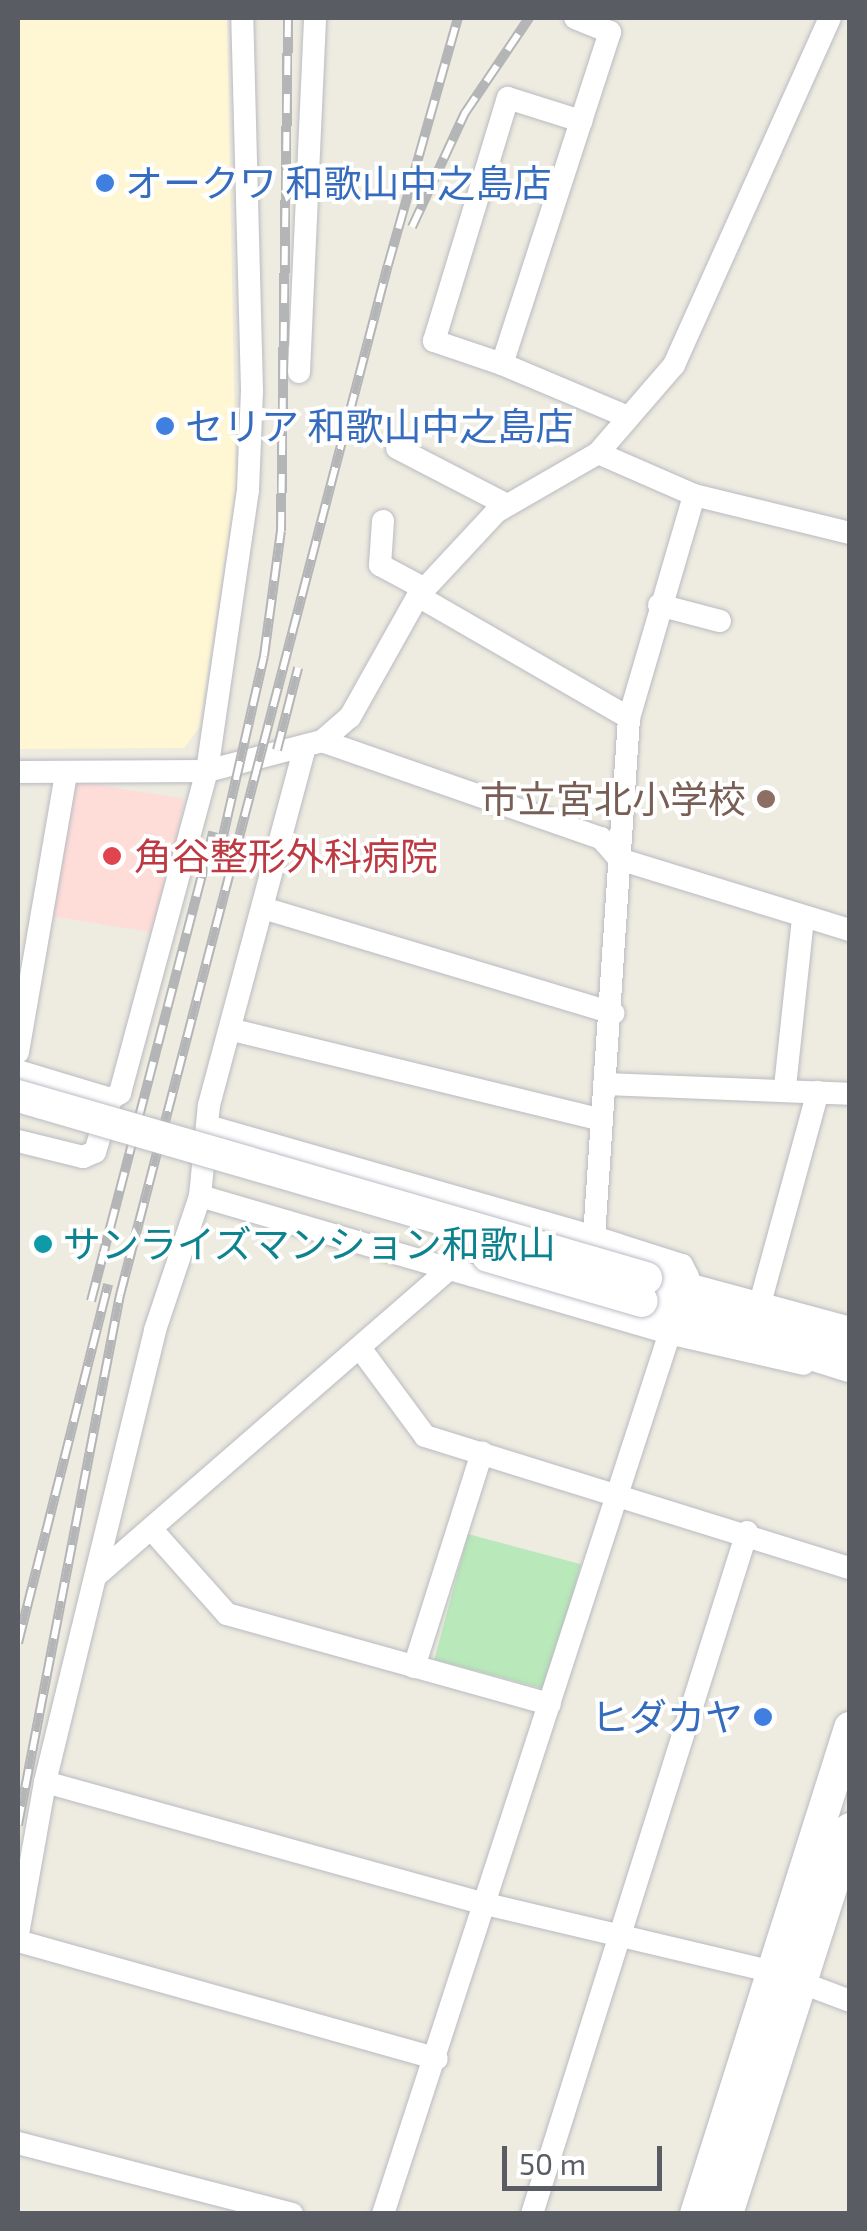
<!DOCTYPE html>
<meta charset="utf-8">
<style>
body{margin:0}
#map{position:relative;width:867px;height:2231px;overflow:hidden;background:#eeebe0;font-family:"Exo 2","Noto Sans JP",sans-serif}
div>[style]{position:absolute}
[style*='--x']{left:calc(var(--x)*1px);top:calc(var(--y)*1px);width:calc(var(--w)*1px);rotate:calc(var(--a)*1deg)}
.commercial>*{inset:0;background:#fff6d4}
.medical>*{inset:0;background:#feddd9;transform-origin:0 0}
.green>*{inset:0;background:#b9e8ba;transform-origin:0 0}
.roads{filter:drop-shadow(0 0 2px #b8bbc1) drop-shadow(0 0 2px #b8bbc1)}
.street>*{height:22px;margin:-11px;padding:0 11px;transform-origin:11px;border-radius:11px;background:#fff}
.secondary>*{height:32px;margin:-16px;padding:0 16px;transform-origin:16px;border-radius:16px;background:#fff}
.rail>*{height:10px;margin-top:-5px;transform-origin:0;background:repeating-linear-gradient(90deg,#fff 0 19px,#b4b5b6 0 38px);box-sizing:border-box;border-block:2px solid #b4b5b6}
.bridges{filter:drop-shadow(0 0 2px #b9bdc4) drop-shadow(0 0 2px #b9bdc4)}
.secondary-bridge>*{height:32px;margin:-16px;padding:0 16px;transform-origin:16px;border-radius:16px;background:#fff}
.dots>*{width:28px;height:28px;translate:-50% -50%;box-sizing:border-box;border:5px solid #fff;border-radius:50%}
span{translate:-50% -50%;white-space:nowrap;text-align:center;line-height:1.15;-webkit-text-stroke:8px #fff;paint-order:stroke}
.shop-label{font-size:38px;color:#366cbe}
.left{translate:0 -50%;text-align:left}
.right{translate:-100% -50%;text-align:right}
.education-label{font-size:38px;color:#785e54}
.health-label{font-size:38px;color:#be3a42}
.culture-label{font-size:38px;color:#0d838f}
.frame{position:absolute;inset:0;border:20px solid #595d63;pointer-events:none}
.scale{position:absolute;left:502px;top:2146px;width:160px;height:45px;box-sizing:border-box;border:5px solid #595d63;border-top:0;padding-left:12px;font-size:30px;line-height:35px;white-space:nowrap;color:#595d63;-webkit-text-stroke:8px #fff;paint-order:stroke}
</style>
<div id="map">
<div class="commercial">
<i style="clip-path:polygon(18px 18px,227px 18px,236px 485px,199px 728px,184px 748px,18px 749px)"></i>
</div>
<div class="medical">
<i style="left:73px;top:781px;width:112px;height:137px;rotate:9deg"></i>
</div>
<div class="green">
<i style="left:468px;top:1534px;width:117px;height:130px;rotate:15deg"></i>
</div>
<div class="roads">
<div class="street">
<i style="--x:575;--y:18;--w:38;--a:22"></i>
<i style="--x:610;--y:32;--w:349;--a:108"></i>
<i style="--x:502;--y:364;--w:137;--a:22.8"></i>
<i style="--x:502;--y:364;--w:72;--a:-161.3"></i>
<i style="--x:434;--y:341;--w:254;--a:-73.1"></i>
<i style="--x:508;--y:98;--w:77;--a:17.5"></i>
<i style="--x:299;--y:372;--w:354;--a:-87.4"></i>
<i style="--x:397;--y:448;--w:124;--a:27.4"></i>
<i style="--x:598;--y:453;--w:105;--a:23.6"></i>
<i style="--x:694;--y:495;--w:161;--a:13.7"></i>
<i style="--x:383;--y:521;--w:44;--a:93.9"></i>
<i style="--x:380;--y:565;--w:51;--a:28.1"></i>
<i style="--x:418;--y:596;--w:244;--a:30"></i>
<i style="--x:659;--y:605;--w:63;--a:14.7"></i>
<i style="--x:322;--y:741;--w:295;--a:19.2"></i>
<i style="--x:601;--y:838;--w:28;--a:49"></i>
<i style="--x:619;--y:859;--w:242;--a:17.1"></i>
<i style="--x:18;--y:772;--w:189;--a:-0.3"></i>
<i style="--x:207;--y:771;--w:119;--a:-14.6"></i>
<i style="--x:322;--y:741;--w:37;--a:-41"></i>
<i style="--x:350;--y:717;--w:139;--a:-60.7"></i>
<i style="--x:418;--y:596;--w:115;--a:-47.1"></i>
<i style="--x:496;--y:512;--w:118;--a:-30"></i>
<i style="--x:598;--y:453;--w:116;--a:-49.2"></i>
<i style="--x:674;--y:365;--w:380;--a:-65.8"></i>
<i style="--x:263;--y:908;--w:366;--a:16.7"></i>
<i style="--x:233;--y:1030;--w:380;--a:13.7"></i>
<i style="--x:18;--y:1052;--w:283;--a:-80.2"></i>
<i style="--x:18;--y:1071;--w:97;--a:16.8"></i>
<i style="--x:604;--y:1084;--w:246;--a:2.3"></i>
<i style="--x:785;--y:1087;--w:170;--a:-83.9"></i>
<i style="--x:208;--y:1126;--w:402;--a:16"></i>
<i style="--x:594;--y:1237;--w:92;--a:17.7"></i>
<i style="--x:682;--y:1265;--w:13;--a:63"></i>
<i style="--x:688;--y:1277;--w:985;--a:108.03"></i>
<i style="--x:18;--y:1141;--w:67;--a:13.8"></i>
<i style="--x:83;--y:1157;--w:13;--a:-23"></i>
<i style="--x:95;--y:1152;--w:55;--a:-73.2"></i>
<i style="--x:111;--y:1099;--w:11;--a:-34"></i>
<i style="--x:120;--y:1093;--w:334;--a:-74.9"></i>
<i style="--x:207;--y:771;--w:284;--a:-81.7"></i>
<i style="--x:248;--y:490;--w:100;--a:-87.7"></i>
<i style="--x:252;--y:390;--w:372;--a:-91.5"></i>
<i style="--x:200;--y:1196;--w:488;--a:16.3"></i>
<i style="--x:668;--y:1333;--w:139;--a:12.8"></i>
<i style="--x:594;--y:1237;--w:520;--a:-86.14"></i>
<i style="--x:629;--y:718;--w:232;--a:-73.7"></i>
<i style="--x:759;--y:1307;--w:223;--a:-74.7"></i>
<i style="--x:360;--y:1348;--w:109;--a:53.5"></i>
<i style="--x:425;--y:1436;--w:445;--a:17.3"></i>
<i style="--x:153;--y:1531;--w:111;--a:48.3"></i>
<i style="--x:227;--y:1614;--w:335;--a:15.6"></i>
<i style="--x:96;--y:1576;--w:471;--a:-41"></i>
<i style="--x:414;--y:1667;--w:225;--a:-72.4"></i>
<i style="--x:45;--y:1782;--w:458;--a:15.5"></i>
<i style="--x:486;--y:1904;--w:295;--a:13.3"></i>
<i style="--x:773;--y:1972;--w:82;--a:20.6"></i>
<i style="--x:18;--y:1934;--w:154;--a:-79.9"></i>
<i style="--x:45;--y:1782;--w:465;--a:-76.3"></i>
<i style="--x:155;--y:1330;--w:141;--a:-71.4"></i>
<i style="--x:200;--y:1196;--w:91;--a:-84.4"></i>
<i style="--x:209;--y:1105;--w:372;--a:-75"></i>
<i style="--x:18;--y:1941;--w:435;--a:15.7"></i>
<i style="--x:18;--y:2143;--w:283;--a:14.5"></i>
<i style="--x:532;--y:2214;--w:715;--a:-72.5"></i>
</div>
<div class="secondary">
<i style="--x:646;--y:1278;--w:211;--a:15.1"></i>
<i style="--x:642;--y:1301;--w:218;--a:17.4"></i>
<i style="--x:696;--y:2214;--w:510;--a:-72.42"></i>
<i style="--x:727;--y:2214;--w:404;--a:-72.3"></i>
</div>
</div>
<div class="rail">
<i style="--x:412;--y:227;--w:126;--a:-65.1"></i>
<i style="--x:465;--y:113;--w:115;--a:-56"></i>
<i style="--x:277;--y:750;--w:85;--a:-75.6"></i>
<i style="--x:219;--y:854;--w:203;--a:-77.2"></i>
<i style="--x:264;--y:656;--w:126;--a:-82.3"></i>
<i style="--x:281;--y:531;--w:513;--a:-89.22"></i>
<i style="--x:91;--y:1301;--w:485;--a:-75.4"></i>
<i style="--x:18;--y:1643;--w:370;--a:-75.9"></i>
<i style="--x:18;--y:1825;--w:540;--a:-79.11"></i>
<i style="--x:120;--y:1295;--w:1064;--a:-75.42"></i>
<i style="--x:388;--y:265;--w:257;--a:-74.2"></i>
</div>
<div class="bridges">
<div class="secondary-bridge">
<i style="--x:18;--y:1096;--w:654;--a:16.16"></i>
<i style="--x:488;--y:1256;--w:160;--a:16.3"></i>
</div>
</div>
<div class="dots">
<i style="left:105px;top:183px;background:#3f7fe0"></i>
<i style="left:165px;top:426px;background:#3f7fe0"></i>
<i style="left:766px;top:799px;background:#8d6e63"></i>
<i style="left:112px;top:856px;background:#e0444e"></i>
<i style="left:43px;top:1244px;background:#0f9aa8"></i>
<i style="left:763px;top:1717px;background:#3f7fe0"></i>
</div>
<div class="shop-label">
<span class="left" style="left:125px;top:183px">オークワ 和歌山中之島店</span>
<span class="left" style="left:185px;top:426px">セリア 和歌山中之島店</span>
<span class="right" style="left:743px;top:1717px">ヒダカヤ</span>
</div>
<div class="education-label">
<span class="right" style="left:746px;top:799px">市立宮北小学校</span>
</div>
<div class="health-label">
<span class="left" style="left:134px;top:856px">角谷整形外科病院</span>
</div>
<div class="culture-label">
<span class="left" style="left:63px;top:1244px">サンライズマンション和歌山</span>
</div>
<div class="frame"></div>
<div class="scale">50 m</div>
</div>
